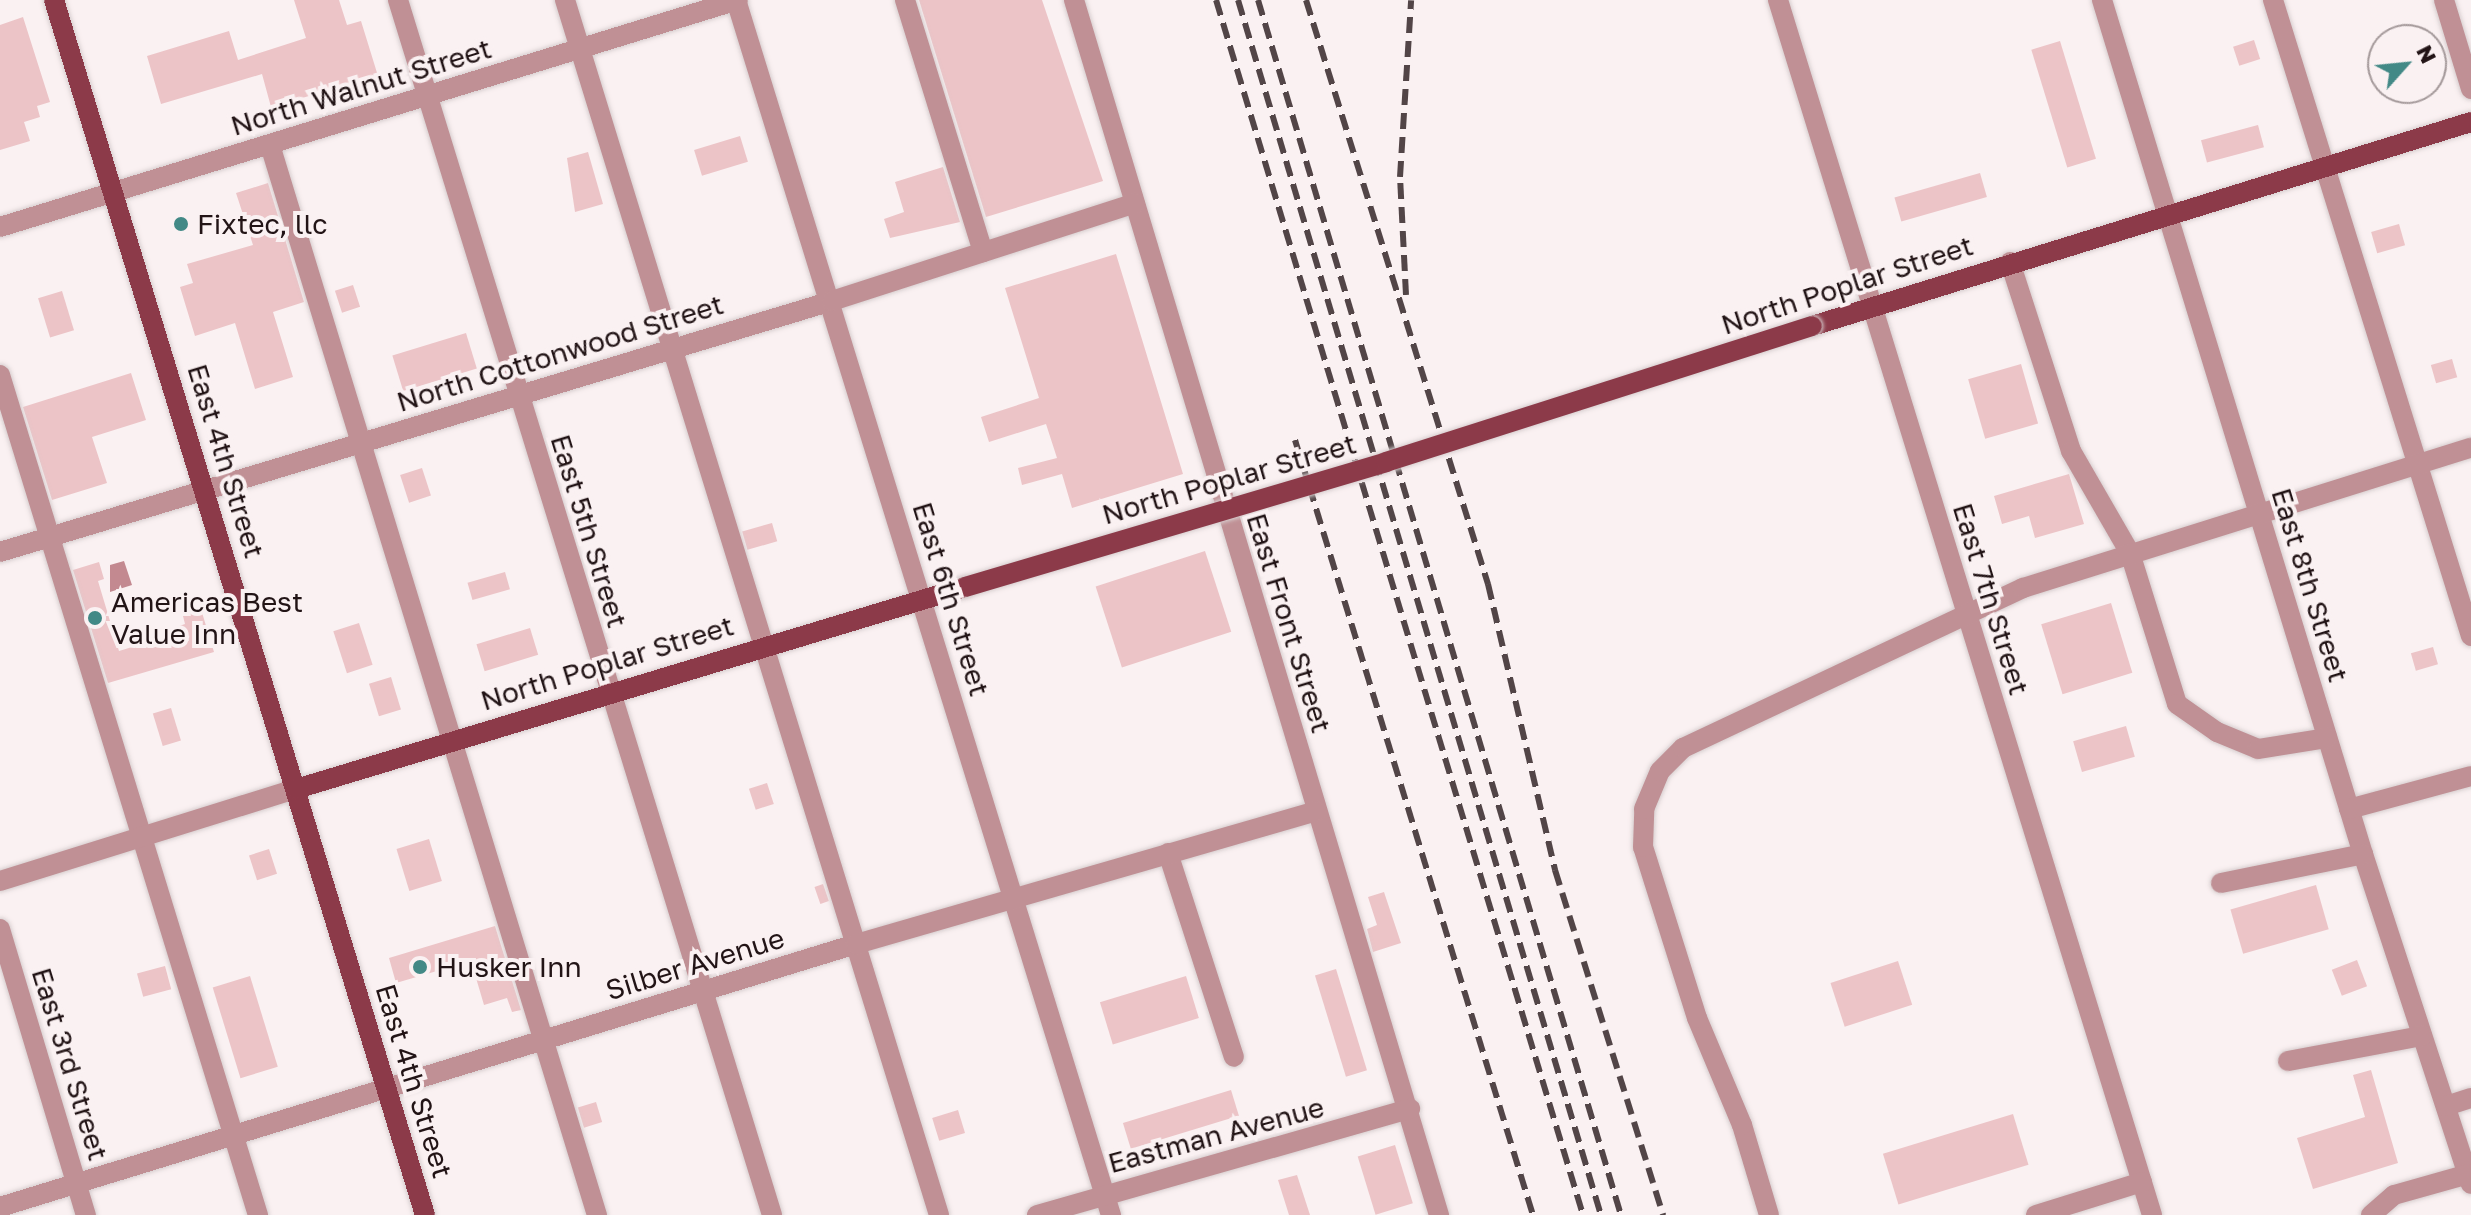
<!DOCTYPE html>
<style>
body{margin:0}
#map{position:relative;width:2471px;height:1215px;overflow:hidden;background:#faf1f2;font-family:"Golos Text",sans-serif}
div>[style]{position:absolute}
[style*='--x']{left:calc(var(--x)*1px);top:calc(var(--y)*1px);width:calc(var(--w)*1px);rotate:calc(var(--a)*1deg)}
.water>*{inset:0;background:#c38990}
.building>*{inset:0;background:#ecc4c7;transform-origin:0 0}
.roads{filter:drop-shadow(0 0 2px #d7cecf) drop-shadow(0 0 2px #d7cecf)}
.minor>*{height:20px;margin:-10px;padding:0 10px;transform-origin:10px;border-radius:10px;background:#c09095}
.major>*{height:20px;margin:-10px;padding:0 10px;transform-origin:10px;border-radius:10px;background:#8c3a49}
.rail>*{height:6px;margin-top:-3px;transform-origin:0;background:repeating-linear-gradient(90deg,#524547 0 16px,transparent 0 24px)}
.bridges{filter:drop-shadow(0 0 2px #d7cecf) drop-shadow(0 0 2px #d7cecf)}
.major-bridge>*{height:20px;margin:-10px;padding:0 10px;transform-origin:10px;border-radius:10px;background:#8c3a49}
.dots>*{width:22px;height:22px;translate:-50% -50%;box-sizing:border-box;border:4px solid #faf1f2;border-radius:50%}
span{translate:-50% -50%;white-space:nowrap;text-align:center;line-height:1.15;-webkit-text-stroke:8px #faf1f2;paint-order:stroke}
.street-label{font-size:28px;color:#221416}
.poi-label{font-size:28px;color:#221416}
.left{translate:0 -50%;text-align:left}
.north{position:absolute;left:2367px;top:24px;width:80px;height:80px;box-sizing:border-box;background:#faf1f2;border:2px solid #a4999a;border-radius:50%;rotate:63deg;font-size:22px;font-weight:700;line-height:32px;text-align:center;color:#221416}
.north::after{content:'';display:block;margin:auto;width:28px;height:36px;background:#428986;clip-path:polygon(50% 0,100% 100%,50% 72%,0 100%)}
</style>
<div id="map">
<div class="water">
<i style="clip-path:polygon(124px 561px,132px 585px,110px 592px,110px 565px)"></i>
</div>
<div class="building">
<i style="clip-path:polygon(294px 0,339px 0,347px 25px,361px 21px,378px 76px,271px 107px,262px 74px,161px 104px,147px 56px,229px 31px,238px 60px,306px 38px)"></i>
<i style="clip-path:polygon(919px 0,1042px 0,1103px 181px,986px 217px)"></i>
<i style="clip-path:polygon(23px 17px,50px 102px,37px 106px,40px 117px,24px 122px,30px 141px,0 150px,0 25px)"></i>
<i style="left:2254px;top:40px;width:20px;height:22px;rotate:72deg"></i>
<i style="left:2060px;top:41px;width:123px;height:30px;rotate:73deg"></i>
<i style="left:2258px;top:125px;width:23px;height:59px;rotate:75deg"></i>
<i style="left:740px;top:136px;width:27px;height:48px;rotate:73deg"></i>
<i style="clip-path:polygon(588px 152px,603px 204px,575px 212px,567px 158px)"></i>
<i style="clip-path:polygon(943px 167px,960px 222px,890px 238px,884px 219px,904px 212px,895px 182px)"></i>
<i style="left:1980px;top:173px;width:25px;height:89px;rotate:74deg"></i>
<i style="clip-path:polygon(268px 183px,304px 302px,273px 312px,293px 377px,255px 389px,235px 323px,195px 336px,180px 287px,193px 283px,187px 264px,253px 245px,236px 193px)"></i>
<i style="left:2399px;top:224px;width:22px;height:29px;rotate:74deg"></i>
<i style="clip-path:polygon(1116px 254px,1183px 474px,1072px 508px,1062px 474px,1022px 485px,1018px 468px,1057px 458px,1046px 424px,989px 442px,981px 417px,1039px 398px,1005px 288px)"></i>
<i style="left:353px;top:285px;width:23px;height:19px;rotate:72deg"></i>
<i style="left:62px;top:291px;width:41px;height:25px;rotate:73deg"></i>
<i style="left:466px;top:333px;width:37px;height:77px;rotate:73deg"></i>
<i style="left:2452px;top:359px;width:19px;height:22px;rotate:74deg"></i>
<i style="left:2021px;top:364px;width:62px;height:55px;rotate:74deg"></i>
<i style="clip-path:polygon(131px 373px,146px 420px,92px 437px,107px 483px,52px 500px,23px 407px)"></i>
<i style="left:422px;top:468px;width:29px;height:23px;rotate:72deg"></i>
<i style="clip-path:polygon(2069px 474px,2084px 524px,2035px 538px,2029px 516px,2002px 524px,1994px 496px)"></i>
<i style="left:772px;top:523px;width:19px;height:31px;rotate:74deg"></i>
<i style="left:1205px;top:551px;width:85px;height:115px;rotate:72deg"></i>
<i style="clip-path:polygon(99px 562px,104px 579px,98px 581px,119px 651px,178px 633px,176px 627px,185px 624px,182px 612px,200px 606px,214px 652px,108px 683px,73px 570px)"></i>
<i style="left:505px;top:572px;width:18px;height:39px;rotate:74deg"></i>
<i style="left:2111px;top:603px;width:73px;height:73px;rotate:73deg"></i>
<i style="left:359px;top:623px;width:44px;height:27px;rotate:72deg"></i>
<i style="left:530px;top:628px;width:28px;height:56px;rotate:73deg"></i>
<i style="left:2433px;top:647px;width:18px;height:23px;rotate:74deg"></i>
<i style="left:391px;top:677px;width:34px;height:23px;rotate:73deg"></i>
<i style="left:171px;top:708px;width:34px;height:19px;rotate:73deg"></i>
<i style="left:2126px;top:726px;width:32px;height:55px;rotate:74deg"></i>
<i style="left:767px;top:783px;width:22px;height:19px;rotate:72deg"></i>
<i style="left:429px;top:839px;width:44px;height:34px;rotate:73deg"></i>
<i style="left:269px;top:849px;width:26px;height:21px;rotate:72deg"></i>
<i style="left:823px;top:884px;width:18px;height:9px;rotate:71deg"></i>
<i style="left:2316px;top:885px;width:46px;height:89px;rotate:74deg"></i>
<i style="clip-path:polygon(1384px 892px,1401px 943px,1373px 952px,1367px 929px,1377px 925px,1368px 897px)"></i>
<i style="clip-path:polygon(495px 926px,521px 1010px,512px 1012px,507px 998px,484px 1005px,471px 961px,396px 983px,389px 958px)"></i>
<i style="left:2357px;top:960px;width:28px;height:27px;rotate:69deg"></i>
<i style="left:1898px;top:961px;width:46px;height:71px;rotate:72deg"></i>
<i style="left:165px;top:966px;width:24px;height:29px;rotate:75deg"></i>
<i style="left:1336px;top:969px;width:106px;height:22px;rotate:73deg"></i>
<i style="left:250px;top:976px;width:95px;height:39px;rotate:73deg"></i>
<i style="left:1186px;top:976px;width:44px;height:90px;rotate:73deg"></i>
<i style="clip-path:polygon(2371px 1070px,2398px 1163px,2313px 1189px,2297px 1138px,2365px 1117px,2353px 1075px)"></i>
<i style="left:1231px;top:1090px;width:27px;height:113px;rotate:73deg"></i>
<i style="left:596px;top:1102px;width:21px;height:19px;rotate:73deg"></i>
<i style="left:958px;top:1110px;width:24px;height:27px;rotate:73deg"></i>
<i style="left:2013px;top:1114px;width:53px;height:136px;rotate:73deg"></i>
<i style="left:1395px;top:1145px;width:61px;height:39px;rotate:73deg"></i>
<i style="clip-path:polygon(1297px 1175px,1310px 1215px,1289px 1215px,1278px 1180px)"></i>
</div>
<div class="roads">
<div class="minor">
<i style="--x:398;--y:0;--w:1271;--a:72.89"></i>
<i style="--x:565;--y:0;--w:1271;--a:72.89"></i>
<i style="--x:736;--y:0;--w:1272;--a:72.85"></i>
<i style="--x:905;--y:0;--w:264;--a:72.8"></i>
<i style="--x:1074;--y:0;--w:1269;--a:73.28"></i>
<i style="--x:1778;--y:0;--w:1271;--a:72.89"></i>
<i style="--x:2102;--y:0;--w:893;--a:73.01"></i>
<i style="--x:2363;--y:854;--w:347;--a:71.9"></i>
<i style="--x:2273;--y:0;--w:666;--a:72.71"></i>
<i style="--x:2444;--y:0;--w:93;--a:73.1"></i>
<i style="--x:270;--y:145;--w:1119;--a:73.01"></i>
<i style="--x:0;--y:227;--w:772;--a:-17.1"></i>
<i style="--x:2010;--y:262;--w:199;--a:72.1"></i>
<i style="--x:2071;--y:451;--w:118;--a:60"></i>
<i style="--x:2130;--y:553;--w:158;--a:72.7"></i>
<i style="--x:2177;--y:704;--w:49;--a:35"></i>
<i style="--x:2217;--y:732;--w:44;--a:22.5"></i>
<i style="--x:2258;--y:749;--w:70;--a:-9.1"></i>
<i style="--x:0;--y:375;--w:879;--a:72.93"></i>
<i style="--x:0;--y:552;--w:869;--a:-16.79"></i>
<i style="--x:832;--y:301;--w:318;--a:-17.9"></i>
<i style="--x:2349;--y:809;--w:126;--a:-15.1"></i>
<i style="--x:1168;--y:853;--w:214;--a:72.1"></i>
<i style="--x:0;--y:881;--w:310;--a:-17.3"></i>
<i style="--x:2221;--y:883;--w:145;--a:-11.5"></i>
<i style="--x:0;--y:929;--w:299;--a:73.3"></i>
<i style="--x:2288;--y:1061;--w:136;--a:-10.6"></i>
<i style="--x:2446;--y:1106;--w:26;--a:-18"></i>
<i style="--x:0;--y:1207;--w:895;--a:-17.08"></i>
<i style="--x:856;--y:944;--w:479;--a:-16.1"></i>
<i style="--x:1037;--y:1215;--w:388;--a:-15.9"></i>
<i style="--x:1769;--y:1215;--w:94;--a:-106.7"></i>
<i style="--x:1742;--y:1125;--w:116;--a:-112.8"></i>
<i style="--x:1697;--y:1018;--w:179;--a:-107.5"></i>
<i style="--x:1643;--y:847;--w:38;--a:-88"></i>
<i style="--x:1644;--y:809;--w:41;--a:-67.2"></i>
<i style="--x:1660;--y:771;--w:33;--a:-45"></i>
<i style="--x:1683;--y:748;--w:376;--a:-25.2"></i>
<i style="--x:2023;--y:588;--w:469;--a:-17.4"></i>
<i style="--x:2036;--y:1215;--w:111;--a:-17.3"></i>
<i style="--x:2371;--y:1215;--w:30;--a:-41"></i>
<i style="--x:2394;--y:1195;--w:77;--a:-15.8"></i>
</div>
<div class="major">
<i style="--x:54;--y:0;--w:1270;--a:73.02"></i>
<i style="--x:1812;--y:326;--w:690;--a:-17.2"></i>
<i style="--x:296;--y:789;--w:699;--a:-16.8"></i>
</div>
</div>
<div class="rail">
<i style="--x:1216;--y:0;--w:1269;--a:73.19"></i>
<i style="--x:1238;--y:0;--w:1268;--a:73.37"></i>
<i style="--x:1258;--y:0;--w:1268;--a:73.37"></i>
<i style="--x:1306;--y:0;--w:612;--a:72.69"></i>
<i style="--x:1488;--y:584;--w:294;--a:76.8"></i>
<i style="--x:1555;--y:870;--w:362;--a:72.6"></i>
<i style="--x:1406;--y:295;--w:118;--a:-92.9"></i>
<i style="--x:1400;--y:177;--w:177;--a:-86.4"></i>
<i style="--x:1295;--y:440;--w:811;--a:72.93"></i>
</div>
<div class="bridges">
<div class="major-bridge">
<i style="--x:965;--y:587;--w:439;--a:-16.5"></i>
<i style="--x:1386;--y:462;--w:447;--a:-17.7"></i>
</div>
</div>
<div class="dots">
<i style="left:181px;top:224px;background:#428986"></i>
<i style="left:95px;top:618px;background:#428986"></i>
<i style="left:420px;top:967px;background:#428986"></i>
</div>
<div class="street-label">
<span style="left:361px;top:87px;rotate:-17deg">North Walnut Street</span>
<span style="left:1847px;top:285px;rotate:-18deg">North Poplar Street</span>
<span style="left:560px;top:353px;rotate:-17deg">North Cottonwood Street</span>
<span style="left:226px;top:461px;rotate:73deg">East 4th Street</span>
<span style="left:1229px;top:479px;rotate:-16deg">North Poplar Street</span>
<span style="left:589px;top:531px;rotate:73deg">East 5th Street</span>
<span style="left:2310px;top:585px;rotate:73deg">East 8th Street</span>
<span style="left:951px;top:599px;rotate:73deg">East 6th Street</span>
<span style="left:1991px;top:599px;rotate:73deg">East 7th Street</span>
<span style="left:1289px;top:623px;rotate:73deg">East Front Street</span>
<span style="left:607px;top:663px;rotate:-17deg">North Poplar Street</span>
<span style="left:695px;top:964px;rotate:-17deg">Silber Avenue</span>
<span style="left:70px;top:1064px;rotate:73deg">East 3rd Street</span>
<span style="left:414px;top:1081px;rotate:73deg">East 4th Street</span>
<span style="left:1216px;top:1135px;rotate:-15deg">Eastman Avenue</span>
</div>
<div class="poi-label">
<span class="left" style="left:197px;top:224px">Fixtec, llc</span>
<span class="left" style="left:111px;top:618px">Americas Best<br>Value Inn</span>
<span class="left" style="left:436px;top:967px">Husker Inn</span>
</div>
<div class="north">N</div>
</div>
